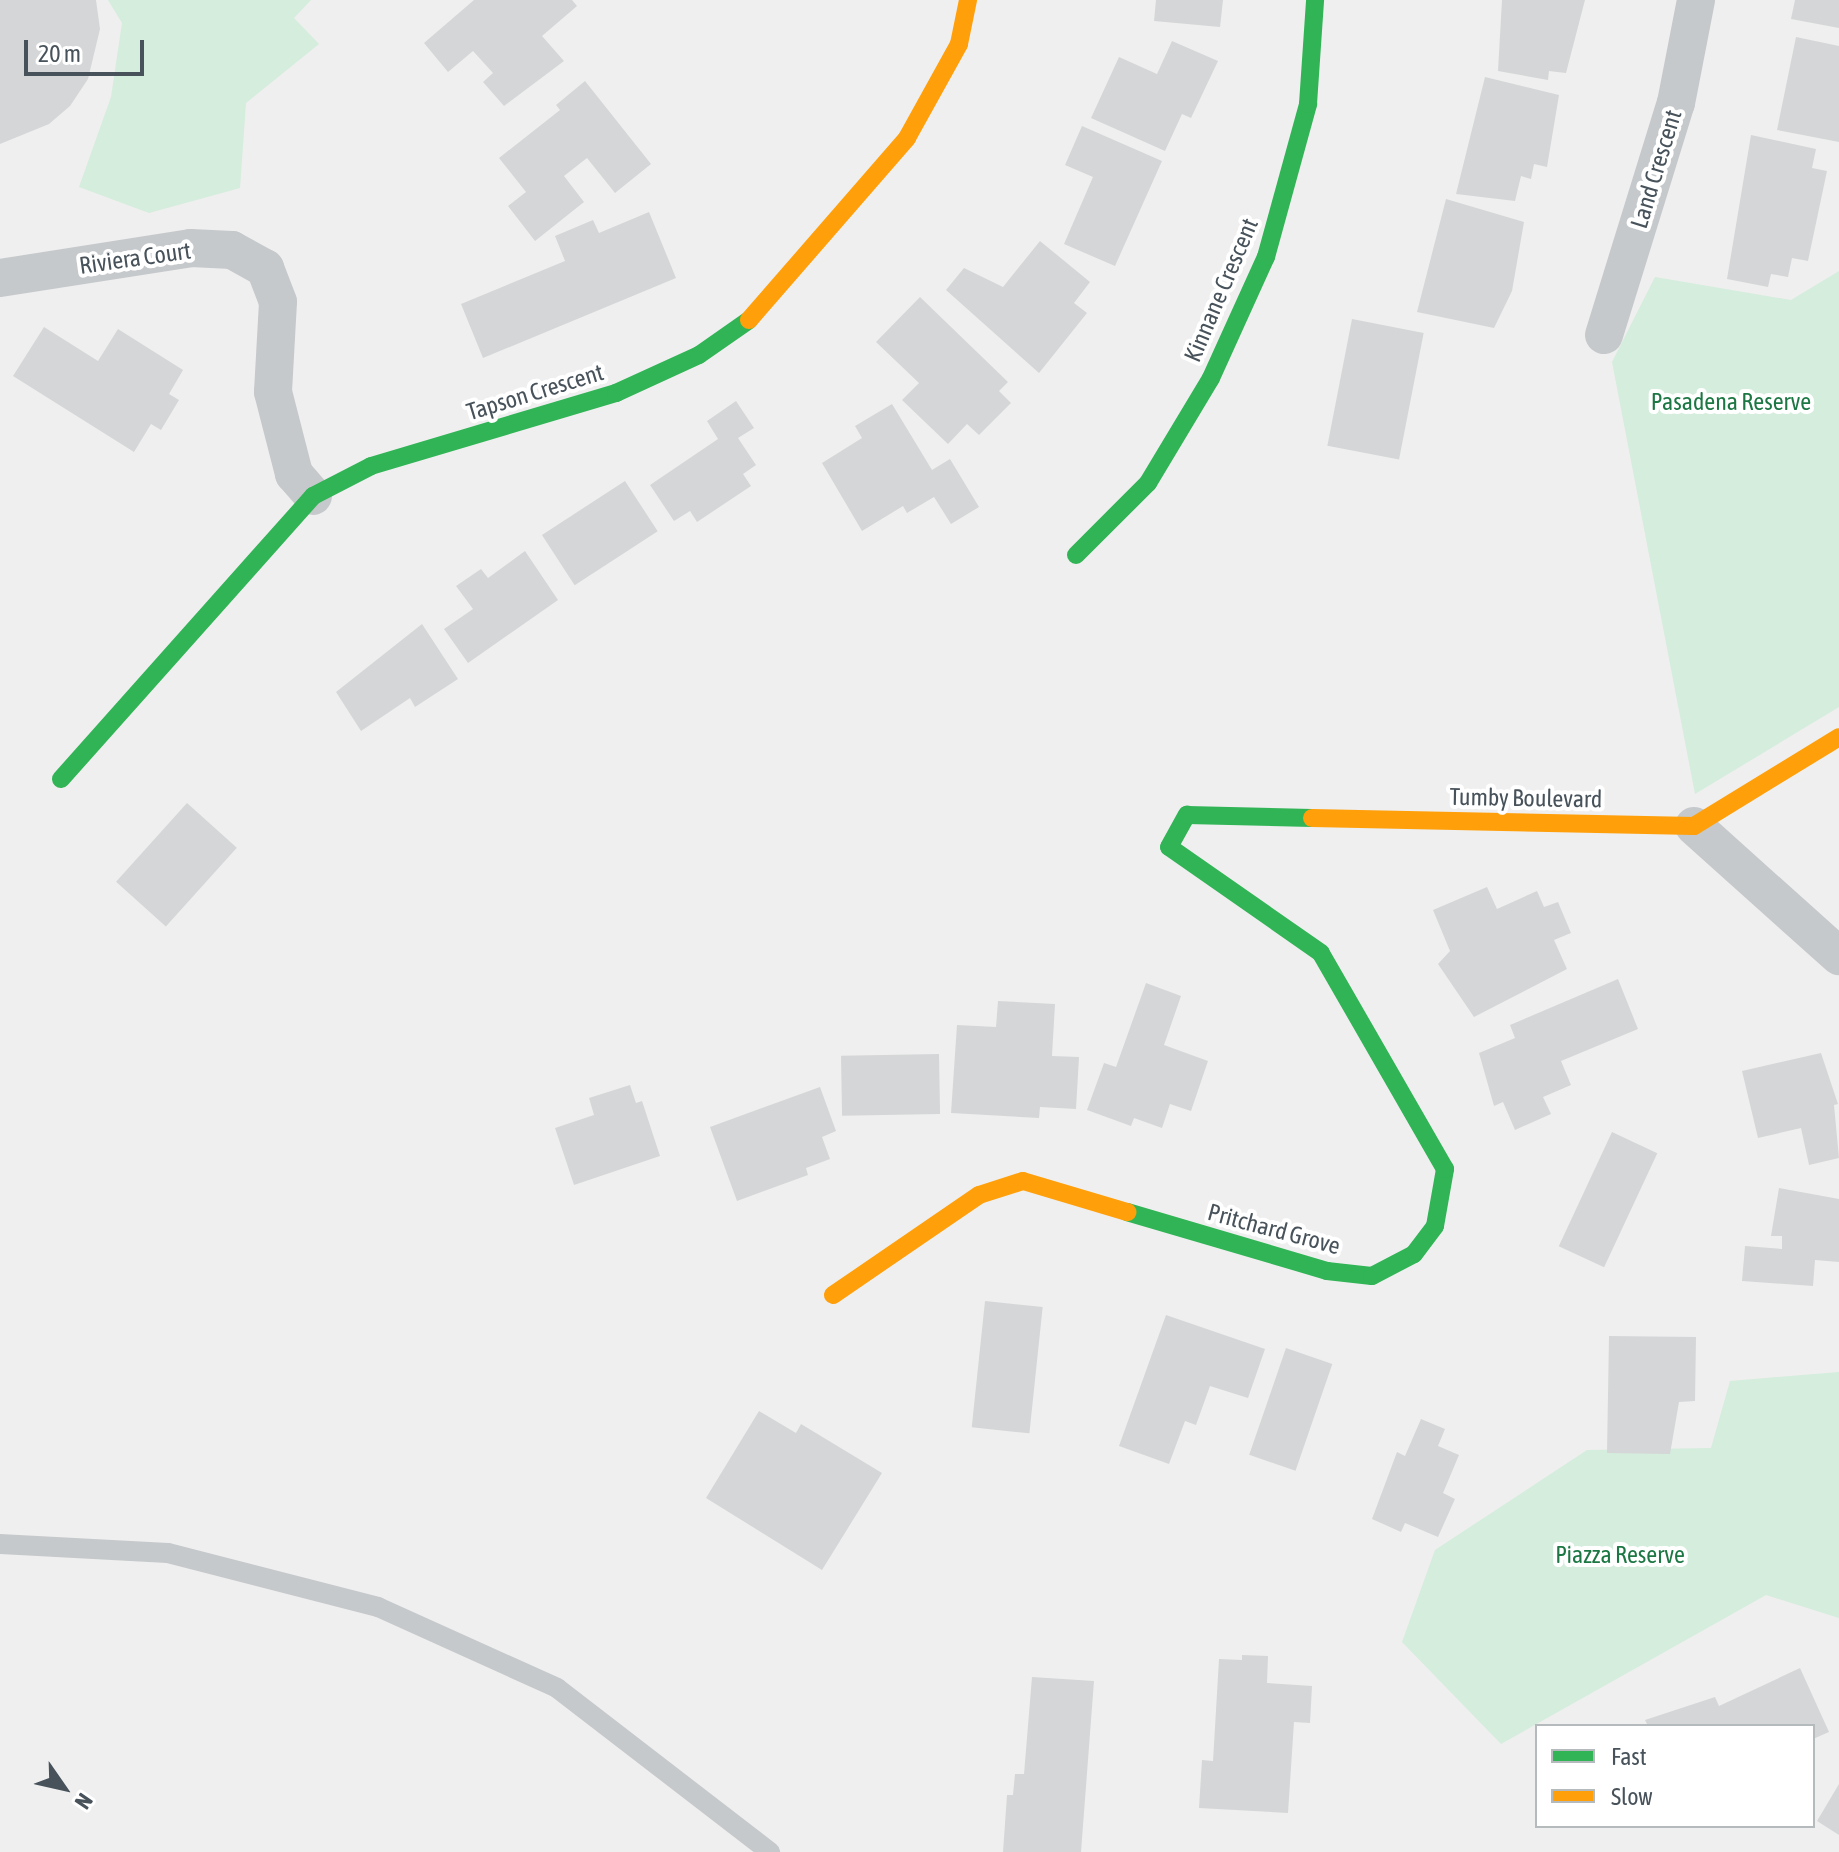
<!DOCTYPE html>
<style>
body{margin:0}
#map{position:relative;width:1839px;height:1852px;overflow:hidden;background:#efefef;font-family:"Asap Condensed",sans-serif}
div>[style]{position:absolute}
[style*='--x']{left:calc(var(--x)*1px);top:calc(var(--y)*1px);width:calc(var(--w)*1px);rotate:calc(var(--a)*1deg)}
.green>*{inset:0;background:#d4eddc}
.building>*{inset:0;background:#d5d6d7;transform-origin:0 0}
.lane>*{height:20px;margin:-10px;padding:0 10px;transform-origin:10px;border-radius:10px;background:#c6c9cb}
.street>*{height:38px;margin:-19px;padding:0 19px;transform-origin:19px;border-radius:19px;background:#c6c9cb}
.fast>*{height:18px;margin:-9px;padding:0 9px;transform-origin:9px;border-radius:9px;background:#30b455}
.slow>*{height:18px;margin:-9px;padding:0 9px;transform-origin:9px;border-radius:9px;background:#ff9f0a}
span{translate:-50% -50%;white-space:nowrap;text-align:center;line-height:1.15;-webkit-text-stroke:8px #fff;paint-order:stroke}
.street-label{font-size:24px;color:#47525a}
.park-label{font-size:24px;color:#1c7744}
.legend{position:absolute;left:1535px;top:1724px;width:280px;height:104px;box-sizing:border-box;background:#fff;border:2px solid #b5babd;margin:0;padding:10px 14px;list-style:none;font-size:24px;color:#47525a}
.legend li{display:flex;align-items:center;gap:16px;height:40px}
.legend b{width:40px;border:2px solid #b5babd}
.north{position:absolute;left:24px;top:1748px;width:80px;height:80px;-webkit-text-stroke:6px #fff;paint-order:stroke;rotate:124deg;font-size:22px;font-weight:700;line-height:32px;text-align:center;color:#47525a}
.north::after{content:'';display:block;margin:auto;width:28px;height:36px;background:#47525a;clip-path:polygon(50% 0,100% 100%,50% 72%,0 100%)}
.scale{position:absolute;left:24px;top:40px;width:120px;height:36px;box-sizing:border-box;border:4px solid #47525a;border-top:0;padding-left:10px;font-size:24px;line-height:28px;white-space:nowrap;color:#47525a;-webkit-text-stroke:6px #fff;paint-order:stroke}
</style>
<div id="map">
<div class="green">
<i style="clip-path:polygon(108px 0,311px 0,294px 18px,319px 44px,246px 103px,240px 188px,149px 213px,79px 187px,111px 97px,122px 23px)"></i>
<i style="clip-path:polygon(1839px 271px,1839px 707px,1695px 794px,1612px 362px,1655px 277px,1791px 300px)"></i>
<i style="clip-path:polygon(1839px 1372px,1839px 1618px,1766px 1595px,1501px 1744px,1402px 1642px,1435px 1550px,1587px 1450px,1711px 1448px,1730px 1381px)"></i>
</div>
<div class="building">
<i style="clip-path:polygon(0 0,96px 0,100px 29px,88px 79px,70px 106px,49px 124px,0 144px)"></i>
<i style="clip-path:polygon(474px 0,572px 0,577px 6px,542px 36px,564px 61px,504px 106px,483px 82px,493px 73px,473px 51px,448px 72px,424px 43px)"></i>
<i style="clip-path:polygon(1156px 0,1223px 0,1220px 27px,1154px 21px)"></i>
<i style="clip-path:polygon(1502px 0,1585px 0,1566px 73px,1549px 71px,1548px 80px,1498px 71px)"></i>
<i style="clip-path:polygon(1795px 0,1839px 0,1839px 28px,1791px 19px)"></i>
<i style="clip-path:polygon(1796px 37px,1839px 46px,1839px 142px,1777px 130px)"></i>
<i style="clip-path:polygon(1172px 41px,1218px 61px,1191px 118px,1182px 114px,1165px 151px,1091px 118px,1119px 57px,1157px 74px)"></i>
<i style="clip-path:polygon(1485px 77px,1559px 95px,1547px 167px,1534px 164px,1531px 179px,1521px 176px,1515px 201px,1456px 194px)"></i>
<i style="clip-path:polygon(585px 81px,651px 164px,615px 193px,587px 158px,564px 176px,584px 202px,535px 241px,508px 206px,526px 192px,499px 158px,560px 110px,556px 105px)"></i>
<i style="clip-path:polygon(1082px 126px,1162px 161px,1115px 266px,1064px 244px,1093px 177px,1065px 165px)"></i>
<i style="clip-path:polygon(1751px 135px,1816px 149px,1812px 168px,1827px 171px,1808px 261px,1792px 258px,1788px 277px,1771px 274px,1768px 287px,1727px 279px)"></i>
<i style="clip-path:polygon(1446px 199px,1524px 222px,1512px 291px,1494px 328px,1417px 312px)"></i>
<i style="clip-path:polygon(649px 212px,676px 278px,483px 358px,461px 304px,565px 261px,555px 236px,593px 220px,599px 233px)"></i>
<i style="clip-path:polygon(1040px 241px,1090px 282px,1074px 303px,1087px 313px,1039px 373px,946px 290px,964px 268px,1003px 287px)"></i>
<i style="clip-path:polygon(920px 297px,1008px 382px,999px 391px,1011px 403px,979px 435px,967px 424px,948px 444px,902px 400px,919px 383px,876px 342px)"></i>
<i style="left:1352px;top:319px;width:73px;height:129px;rotate:11deg"></i>
<i style="clip-path:polygon(44px 327px,98px 361px,118px 329px,183px 370px,169px 394px,179px 400px,161px 430px,151px 424px,134px 452px,13px 376px)"></i>
<i style="clip-path:polygon(736px 401px,754px 428px,738px 438px,756px 465px,743px 474px,751px 486px,697px 522px,690px 511px,674px 521px,650px 485px,718px 439px,707px 421px)"></i>
<i style="clip-path:polygon(892px 404px,932px 470px,950px 459px,979px 507px,951px 524px,934px 497px,907px 513px,903px 506px,862px 531px,822px 463px,862px 438px,855px 426px)"></i>
<i style="left:625px;top:481px;width:60px;height:99px;rotate:57deg"></i>
<i style="clip-path:polygon(525px 551px,558px 600px,468px 663px,444px 629px,473px 609px,456px 586px,481px 569px,488px 578px)"></i>
<i style="clip-path:polygon(422px 624px,458px 679px,415px 707px,410px 698px,361px 731px,336px 692px)"></i>
<i style="left:187px;top:803px;width:67px;height:106px;rotate:42deg"></i>
<i style="clip-path:polygon(1487px 887px,1497px 909px,1537px 891px,1544px 907px,1558px 902px,1571px 933px,1554px 940px,1567px 969px,1474px 1017px,1438px 964px,1450px 951px,1433px 910px)"></i>
<i style="clip-path:polygon(1618px 979px,1638px 1029px,1561px 1061px,1571px 1085px,1543px 1097px,1551px 1114px,1515px 1130px,1503px 1102px,1494px 1106px,1479px 1053px,1515px 1038px,1510px 1025px)"></i>
<i style="clip-path:polygon(1146px 983px,1181px 996px,1164px 1045px,1208px 1061px,1191px 1111px,1170px 1104px,1162px 1128px,1134px 1118px,1131px 1126px,1087px 1110px,1104px 1063px,1116px 1067px)"></i>
<i style="clip-path:polygon(998px 1001px,1055px 1004px,1052px 1056px,1079px 1057px,1076px 1109px,1040px 1107px,1039px 1118px,951px 1113px,957px 1025px,996px 1027px)"></i>
<i style="clip-path:polygon(1821px 1053px,1838px 1104px,1834px 1105px,1839px 1158px,1809px 1165px,1801px 1128px,1758px 1138px,1742px 1071px)"></i>
<i style="left:939px;top:1054px;width:60px;height:98px;rotate:89deg"></i>
<i style="clip-path:polygon(630px 1085px,636px 1103px,642px 1101px,660px 1156px,574px 1185px,555px 1128px,594px 1115px,589px 1098px)"></i>
<i style="clip-path:polygon(820px 1087px,836px 1131px,822px 1137px,830px 1159px,806px 1168px,808px 1175px,737px 1201px,710px 1127px)"></i>
<i style="left:1612px;top:1132px;width:50px;height:126px;rotate:25deg"></i>
<i style="clip-path:polygon(1779px 1188px,1839px 1199px,1839px 1262px,1815px 1260px,1813px 1286px,1742px 1281px,1745px 1246px,1782px 1249px,1782px 1236px,1771px 1236px)"></i>
<i style="left:985px;top:1301px;width:58px;height:127px;rotate:6deg"></i>
<i style="clip-path:polygon(1166px 1315px,1265px 1349px,1248px 1398px,1210px 1386px,1196px 1425px,1185px 1421px,1169px 1464px,1119px 1446px)"></i>
<i style="clip-path:polygon(1609px 1336px,1696px 1337px,1695px 1401px,1679px 1402px,1670px 1454px,1607px 1453px)"></i>
<i style="left:1286px;top:1348px;width:49px;height:113px;rotate:19deg"></i>
<i style="clip-path:polygon(759px 1411px,796px 1433px,801px 1424px,882px 1473px,822px 1570px,706px 1498px)"></i>
<i style="clip-path:polygon(1421px 1419px,1445px 1429px,1438px 1446px,1459px 1455px,1443px 1493px,1455px 1499px,1438px 1537px,1405px 1523px,1401px 1532px,1372px 1519px,1397px 1452px,1405px 1456px)"></i>
<i style="clip-path:polygon(1242px 1655px,1268px 1656px,1267px 1683px,1312px 1686px,1310px 1723px,1294px 1722px,1288px 1813px,1199px 1808px,1202px 1760px,1213px 1761px,1219px 1659px,1242px 1660px)"></i>
<i style="clip-path:polygon(1800px 1668px,1829px 1732px,1813px 1739px,1813px 1726px,1648px 1726px,1645px 1720px,1715px 1697px,1719px 1706px)"></i>
<i style="clip-path:polygon(1032px 1677px,1094px 1681px,1081px 1852px,1003px 1852px,1007px 1795px,1013px 1795px,1015px 1774px,1024px 1774px)"></i>
<i style="clip-path:polygon(1839px 1784px,1839px 1835px,1817px 1821px)"></i>
</div>
<div class="lane">
<i style="--x:0;--y:1544;--w:168;--a:3.1"></i>
<i style="--x:168;--y:1553;--w:217;--a:14.4"></i>
<i style="--x:378;--y:1607;--w:196;--a:24.3"></i>
<i style="--x:557;--y:1688;--w:269;--a:37.6"></i>
</div>
<div class="street">
<i style="--x:0;--y:278;--w:193;--a:-8.9"></i>
<i style="--x:191;--y:248;--w:41;--a:2.8"></i>
<i style="--x:232;--y:250;--w:38;--a:29"></i>
<i style="--x:265;--y:268;--w:36;--a:69"></i>
<i style="--x:278;--y:302;--w:90;--a:93.2"></i>
<i style="--x:273;--y:392;--w:85;--a:75.6"></i>
<i style="--x:294;--y:474;--w:29;--a:49"></i>
<i style="--x:1604;--y:335;--w:243;--a:-72.8"></i>
<i style="--x:1676;--y:103;--w:105;--a:-79"></i>
<i style="--x:1694;--y:826;--w:195;--a:41.9"></i>
</div>
<div class="fast">
<i style="--x:1076;--y:555;--w:102;--a:-45"></i>
<i style="--x:1148;--y:483;--w:122;--a:-59"></i>
<i style="--x:1211;--y:378;--w:133;--a:-65.6"></i>
<i style="--x:1266;--y:257;--w:159;--a:-74.6"></i>
<i style="--x:1308;--y:104;--w:104;--a:-86.1"></i>
<i style="--x:61;--y:779;--w:379;--a:-48.3"></i>
<i style="--x:313;--y:496;--w:65;--a:-27.3"></i>
<i style="--x:371;--y:466;--w:256;--a:-16.6"></i>
<i style="--x:616;--y:393;--w:91;--a:-24.6"></i>
<i style="--x:699;--y:355;--w:61;--a:-35"></i>
<i style="--x:1127;--y:1212;--w:209;--a:16.4"></i>
<i style="--x:1327;--y:1271;--w:45;--a:6.3"></i>
<i style="--x:1372;--y:1276;--w:47;--a:-27.6"></i>
<i style="--x:1414;--y:1254;--w:35;--a:-53"></i>
<i style="--x:1435;--y:1226;--w:58;--a:-80"></i>
<i style="--x:1445;--y:1169;--w:249;--a:-119.9"></i>
<i style="--x:1321;--y:953;--w:185;--a:-145.1"></i>
<i style="--x:1169;--y:847;--w:37;--a:-61"></i>
<i style="--x:1187;--y:815;--w:125;--a:1.4"></i>
</div>
<div class="slow">
<i style="--x:749;--y:320;--w:241;--a:-49"></i>
<i style="--x:907;--y:138;--w:107;--a:-61"></i>
<i style="--x:959;--y:44;--w:45;--a:-78.4"></i>
<i style="--x:1312;--y:818;--w:382;--a:1.2"></i>
<i style="--x:1694;--y:826;--w:170;--a:-31.5"></i>
<i style="--x:833;--y:1295;--w:177;--a:-34.4"></i>
<i style="--x:979;--y:1195;--w:46;--a:-17.7"></i>
<i style="--x:1023;--y:1181;--w:109;--a:16.6"></i>
</div>
<div class="street-label">
<span style="left:1656px;top:169px;rotate:-73deg">Land Crescent</span>
<span style="left:135px;top:258px;rotate:-8deg">Riviera Court</span>
<span style="left:1221px;top:290px;rotate:-67deg">Kinnane Crescent</span>
<span style="left:535px;top:392px;rotate:-17deg">Tapson Crescent</span>
<span style="left:1526px;top:798px;rotate:1deg">Tumby Boulevard</span>
<span style="left:1274px;top:1229px;rotate:15deg">Pritchard Grove</span>
</div>
<div class="park-label">
<span style="left:1731px;top:402px">Pasadena Reserve</span>
<span style="left:1620px;top:1555px">Piazza Reserve</span>
</div>
<ul class="legend">
<li><b style="height:10px;background:#30b455"></b>Fast</li>
<li><b style="height:10px;background:#ff9f0a"></b>Slow</li>
</ul>
<div class="north">N</div>
<div class="scale">20 m</div>
</div>
